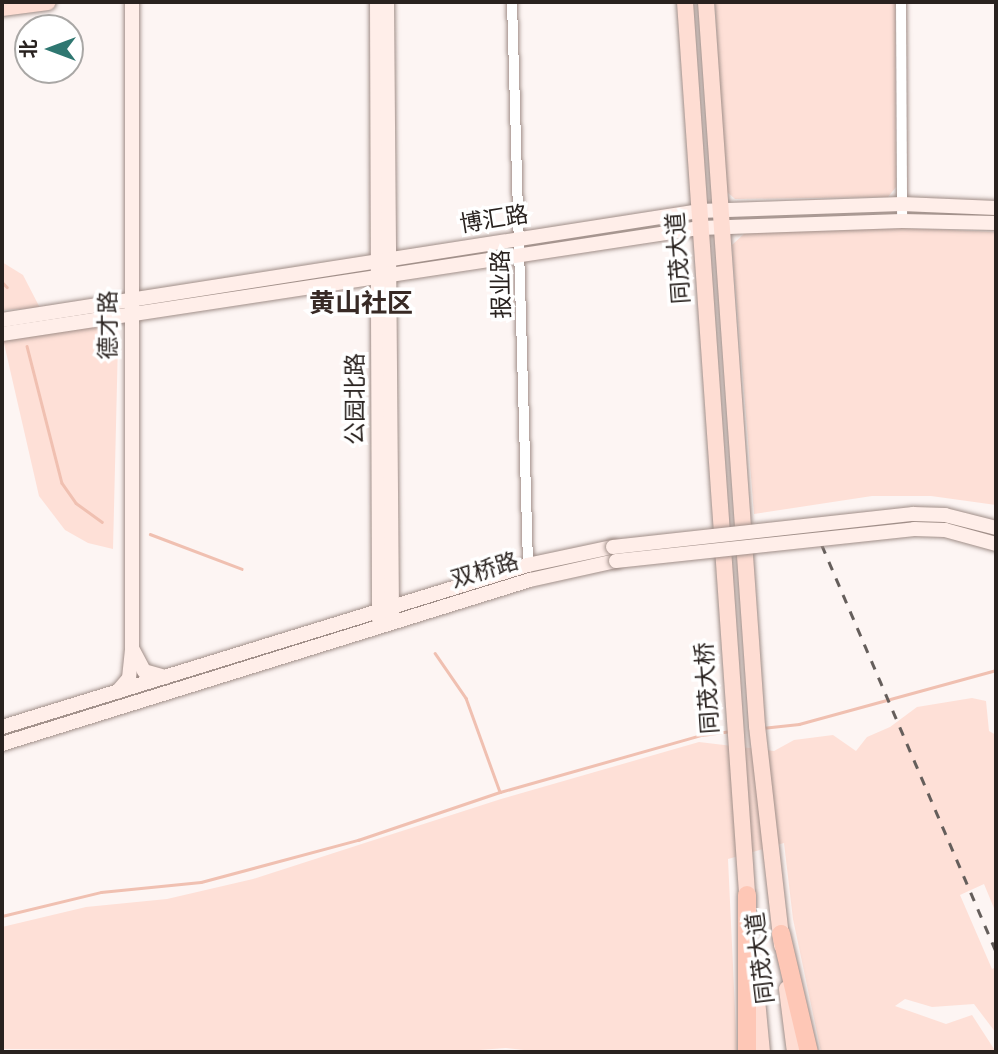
<!DOCTYPE html>
<meta charset="utf-8">
<style>
body{margin:0}
#map{position:relative;width:998px;height:1054px;overflow:hidden;background:#fdf5f3;font-family:"Sofia Sans Condensed","Noto Sans SC",sans-serif}
div>[style]{position:absolute}
[style*='--x']{left:calc(var(--x)*1px);top:calc(var(--y)*1px);width:calc(var(--w)*1px);rotate:calc(var(--a)*1deg)}
.green>*{inset:0;background:#fee0d7}
.stream>*{height:2.5px;margin:-1.25px;padding:0 1.25px;transform-origin:1.25px;border-radius:1.25px;background:#f0c0b1}
.roads{filter:drop-shadow(0 0 2px #a08e88) drop-shadow(0 0 2px #a08e88)}
.street>*{height:10px;margin:-5px;padding:0 5px;transform-origin:5px;border-radius:5px;background:#fff}
.secondary>*{height:14px;margin:-7px;padding:0 7px;transform-origin:7px;border-radius:7px;background:#ffeee9}
.primary>*{height:16px;margin:-8px;padding:0 8px;transform-origin:8px;border-radius:8px;background:#feddd3}
.highway>*{height:18px;margin:-9px;padding:0 9px;transform-origin:9px;border-radius:9px;background:#fec7b6}
.rail>*{height:2.5px;margin-top:-1.25px;transform-origin:0;background:repeating-linear-gradient(90deg,#655e5b 0 9px,transparent 0 18px)}
.bridges{filter:drop-shadow(0 0 2px #a08e88) drop-shadow(0 0 2px #a08e88)}
.secondary-bridge>*{height:14px;margin:-7px;padding:0 7px;transform-origin:7px;border-radius:7px;background:#ffeee9}
span{translate:-50% -50%;white-space:nowrap;text-align:center;line-height:1.15;-webkit-text-stroke:7px #fff;paint-order:stroke}
.street-label{font-size:23px;color:#29221f}
.quarter-label{font-size:26px;color:#382a25;font-weight:700}
.frame{position:absolute;inset:0;border:4px solid #29221f;pointer-events:none}
.north{position:absolute;left:14px;top:14px;width:70px;height:70px;box-sizing:border-box;background:#fff;border:2px solid #a9a7a5;border-radius:50%;rotate:270deg;font-size:19px;font-weight:700;line-height:28px;text-align:center;color:#29221f}
.north::after{content:'';display:block;margin:auto;width:24px;height:32px;background:#2f7771;clip-path:polygon(50% 0,100% 100%,50% 72%,0 100%)}
</style>
<div id="map">
<div class="green">
<i style="clip-path:polygon(715px 2px,895px 2px,896px 187px,888px 197px,735px 199px,725px 190px)"></i>
<i style="clip-path:polygon(904px 228px,996px 232px,996px 505px,931px 496px,872px 496px,754px 514px,732px 245px,746px 232px)"></i>
<i style="clip-path:polygon(2px 262px,23px 275px,40px 308px,2px 310px)"></i>
<i style="clip-path:polygon(102px 324px,118px 342px,113px 549px,88px 543px,65px 530px,39px 496px,3px 339px)"></i>
<i style="clip-path:polygon(972px 698px,986px 701px,989px 731px,996px 735px,996px 913px,984px 884px,960px 895px,992px 969px,996px 967px,996px 1033px,974px 1004px,932px 1007px,905px 999px,895px 1006px,946px 1024px,972px 1015px,996px 1052px,821px 1052px,793px 919px,784px 843px,728px 859px,737px 1052px,542px 1052px,506px 1048px,452px 1052px,2px 1049px,2px 927px,86px 907px,167px 899px,253px 879px,501px 799px,699px 742px,774px 751px,794px 740px,833px 735px,856px 751px,867px 737px,890px 727px,917px 707px)"></i>
</div>
<div class="stream">
<i style="--x:2;--y:282;--w:7;--a:45"></i>
<i style="--x:27;--y:346;--w:141;--a:75.7"></i>
<i style="--x:62;--y:483;--w:24;--a:55"></i>
<i style="--x:76;--y:503;--w:32;--a:36"></i>
<i style="--x:150;--y:534;--w:98;--a:20.8"></i>
<i style="--x:435;--y:653;--w:55;--a:55.4"></i>
<i style="--x:466;--y:698;--w:100;--a:70.1"></i>
<i style="--x:762;--y:728;--w:37;--a:-6"></i>
<i style="--x:799;--y:724;--w:204;--a:-15.3"></i>
<i style="--x:2;--y:916;--w:102;--a:-13.6"></i>
<i style="--x:101;--y:892;--w:100;--a:-5.7"></i>
<i style="--x:201;--y:882;--w:163;--a:-15"></i>
<i style="--x:358;--y:840;--w:150;--a:-18.7"></i>
<i style="--x:500;--y:792;--w:210;--a:-15.8"></i>
<i style="--x:702;--y:735;--w:29;--a:-8"></i>
</div>
<div class="roads">
<div class="street">
<i style="--x:512;--y:2;--w:563;--a:88.37"></i>
<i style="--x:901;--y:2;--w:219;--a:89.7"></i>
</div>
<div class="secondary">
<i style="--x:377;--y:2;--w:618;--a:89.81"></i>
<i style="--x:387;--y:2;--w:614;--a:89.53"></i>
<i style="--x:2;--y:320;--w:705;--a:-8.89"></i>
<i style="--x:699;--y:211;--w:203;--a:-2"></i>
<i style="--x:902;--y:204;--w:94;--a:2.4"></i>
<i style="--x:2;--y:334;--w:706;--a:-8.64"></i>
<i style="--x:700;--y:228;--w:202;--a:-2"></i>
<i style="--x:902;--y:221;--w:94;--a:1.2"></i>
<i style="--x:133;--y:650;--w:24;--a:62"></i>
<i style="--x:144;--y:671;--w:22;--a:16"></i>
<i style="--x:117;--y:692;--w:18;--a:-49"></i>
<i style="--x:129;--y:678;--w:29;--a:-84"></i>
<i style="--x:132;--y:649;--w:647;--a:-90"></i>
<i style="--x:2;--y:727;--w:550;--a:-17.12"></i>
<i style="--x:528;--y:565;--w:87;--a:-12"></i>
<i style="--x:2;--y:744;--w:553;--a:-17.26"></i>
<i style="--x:530;--y:580;--w:88;--a:-12.5"></i>
</div>
<div class="primary">
<i style="--x:685;--y:2;--w:907;--a:86.02"></i>
<i style="--x:706;--y:2;--w:726;--a:85.97"></i>
<i style="--x:757;--y:726;--w:221;--a:83.5"></i>
<i style="--x:2;--y:8;--w:46;--a:-7.4"></i>
<i style="--x:754;--y:968;--w:84;--a:84.6"></i>
<i style="--x:787;--y:989;--w:64;--a:82.8"></i>
</div>
<div class="highway">
<i style="--x:747;--y:895;--w:157;--a:90"></i>
<i style="--x:781;--y:934;--w:121;--a:76.7"></i>
</div>
</div>
<div class="rail">
<i style="--x:822;--y:545;--w:441;--a:66.8"></i>
</div>
<div class="bridges">
<div class="secondary-bridge">
<i style="--x:613;--y:547;--w:302;--a:-6.3"></i>
<i style="--x:913;--y:514;--w:32;--a:2"></i>
<i style="--x:945;--y:515;--w:53;--a:14.3"></i>
<i style="--x:616;--y:561;--w:300;--a:-6.1"></i>
<i style="--x:914;--y:529;--w:31;--a:2"></i>
<i style="--x:945;--y:530;--w:53;--a:15.4"></i>
</div>
</div>
<div class="street-label">
<span style="left:494px;top:220px;rotate:-9deg">博汇路</span>
<span style="left:679px;top:258px;rotate:-94deg">同茂大道</span>
<span style="left:502px;top:284px;rotate:-91deg">报业路</span>
<span style="left:109px;top:325px;rotate:-90deg">德才路</span>
<span style="left:356px;top:399px;rotate:-90deg">公园北路</span>
<span style="left:485px;top:571px;rotate:-17deg">双桥路</span>
<span style="left:708px;top:688px;rotate:-94deg">同茂大桥</span>
<span style="left:761px;top:958px;rotate:-97deg">同茂大道</span>
</div>
<div class="quarter-label">
<span style="left:361px;top:305px">黄山社区</span>
</div>
<div class="frame"></div>
<div class="north">北</div>
</div>
